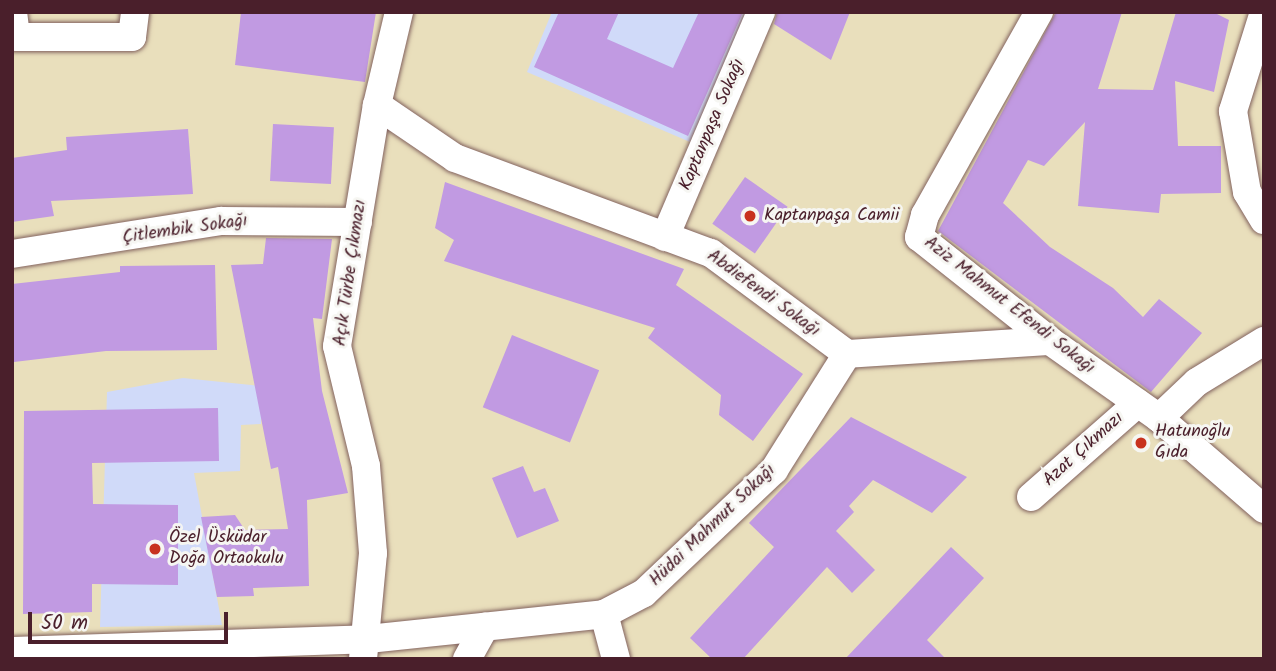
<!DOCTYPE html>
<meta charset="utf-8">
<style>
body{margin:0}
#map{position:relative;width:1276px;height:671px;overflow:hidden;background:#e9dfbc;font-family:Kalam,sans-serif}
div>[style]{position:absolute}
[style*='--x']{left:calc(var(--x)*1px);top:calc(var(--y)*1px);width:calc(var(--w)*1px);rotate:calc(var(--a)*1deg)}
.built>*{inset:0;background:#d0daf9}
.building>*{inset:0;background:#c19ae2;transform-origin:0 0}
.roads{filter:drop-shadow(0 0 2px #82625e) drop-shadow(0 0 2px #82625e)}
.minor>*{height:28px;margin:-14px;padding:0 14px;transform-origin:14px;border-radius:14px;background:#fff}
.dots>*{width:19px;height:19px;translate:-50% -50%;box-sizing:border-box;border:4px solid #f6f6f2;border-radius:50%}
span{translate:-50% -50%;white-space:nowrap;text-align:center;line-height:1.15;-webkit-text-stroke:6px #f6f6f2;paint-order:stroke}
.street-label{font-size:18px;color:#4a1f2b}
.poi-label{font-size:18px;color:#4a1f2b}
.left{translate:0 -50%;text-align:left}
.frame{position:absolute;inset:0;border:14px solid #4a1f2b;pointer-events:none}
.scale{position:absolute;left:28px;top:612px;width:200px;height:32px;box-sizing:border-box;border:4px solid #4a1f2b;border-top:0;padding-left:9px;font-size:21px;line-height:24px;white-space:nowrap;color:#4a1f2b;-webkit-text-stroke:5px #f6f6f2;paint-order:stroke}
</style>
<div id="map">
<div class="built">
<i style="clip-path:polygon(552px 12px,746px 12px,690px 142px,527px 72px)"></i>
<i style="clip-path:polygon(183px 378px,261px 386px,261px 424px,241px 425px,240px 471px,194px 473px,222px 625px,100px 627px,107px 392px)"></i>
</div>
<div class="building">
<i style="clip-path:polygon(241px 12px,376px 12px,365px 82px,235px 65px)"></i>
<i style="clip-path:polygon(559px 12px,619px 12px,607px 39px,673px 68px,699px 12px,743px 12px,688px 136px,534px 67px)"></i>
<i style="clip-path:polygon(777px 12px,850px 12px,831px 60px,774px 24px)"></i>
<i style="clip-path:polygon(1056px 12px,1122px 12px,1098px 89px,1153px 90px,1176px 12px,1213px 12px,1229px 20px,1214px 92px,1175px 81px,1178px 146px,1221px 146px,1221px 193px,1161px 194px,1159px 213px,1078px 206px,1085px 122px,1044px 166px,1028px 160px,1003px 203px,1050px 247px,1113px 288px,1143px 317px,1159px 299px,1202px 333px,1151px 392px,938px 231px)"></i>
<i style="left:273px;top:124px;width:61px;height:57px;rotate:3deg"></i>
<i style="clip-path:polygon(188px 129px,193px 194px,51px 201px,54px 216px,12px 222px,12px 158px,67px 150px,66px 137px)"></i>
<i style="left:745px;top:177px;width:52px;height:57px;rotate:35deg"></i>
<i style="clip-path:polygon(445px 182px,684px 269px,676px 285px,803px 374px,753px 441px,719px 415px,721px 395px,648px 338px,655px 328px,444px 261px,454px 240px,435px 228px)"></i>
<i style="clip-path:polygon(266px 238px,332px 239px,322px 319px,313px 318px,322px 391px,348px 493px,307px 500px,309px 586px,253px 588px,254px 596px,217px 597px,201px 517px,235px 515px,245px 530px,288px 529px,278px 467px,271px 469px,231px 265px,263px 264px)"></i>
<i style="clip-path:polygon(215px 265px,217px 350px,106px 351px,14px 362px,12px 284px,120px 272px,120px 266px)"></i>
<i style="left:512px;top:335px;width:94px;height:78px;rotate:22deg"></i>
<i style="clip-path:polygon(218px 408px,219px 461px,92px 463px,93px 504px,178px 505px,178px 585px,92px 584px,92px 612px,23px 614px,24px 411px)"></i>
<i style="clip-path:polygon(851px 417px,967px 477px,932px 513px,873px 480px,849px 506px,854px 512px,836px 531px,875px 570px,852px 593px,827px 567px,743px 659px,712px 659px,690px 638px,774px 547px,749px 523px)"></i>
<i style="clip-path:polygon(523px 466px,534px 492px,545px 488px,559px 521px,517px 538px,492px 478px)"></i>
<i style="clip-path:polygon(951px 547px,984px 578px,927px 640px,946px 659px,845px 659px)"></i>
</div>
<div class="roads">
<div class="minor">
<i style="--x:13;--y:12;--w:25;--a:83"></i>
<i style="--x:16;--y:37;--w:116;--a:0"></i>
<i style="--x:132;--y:37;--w:25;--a:-83"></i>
<i style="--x:1039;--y:12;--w:233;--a:119.3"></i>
<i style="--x:925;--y:215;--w:23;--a:105"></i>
<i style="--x:919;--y:237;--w:167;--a:38.4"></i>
<i style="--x:1050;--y:341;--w:133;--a:35.2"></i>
<i style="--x:1159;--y:418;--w:139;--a:40.9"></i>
<i style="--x:1264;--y:12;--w:104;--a:107.4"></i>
<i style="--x:1233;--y:111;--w:82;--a:80.2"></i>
<i style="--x:1247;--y:192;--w:33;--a:59"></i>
<i style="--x:377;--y:105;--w:94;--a:34.2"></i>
<i style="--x:455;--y:158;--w:273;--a:20.4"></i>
<i style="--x:711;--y:253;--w:169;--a:36.6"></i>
<i style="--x:847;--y:354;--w:203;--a:-3.7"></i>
<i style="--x:665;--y:237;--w:245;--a:-66.9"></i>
<i style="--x:12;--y:254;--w:212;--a:-9"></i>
<i style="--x:221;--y:221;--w:137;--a:0.4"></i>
<i style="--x:1159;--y:418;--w:52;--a:-43.5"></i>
<i style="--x:1197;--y:382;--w:79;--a:-31.5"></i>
<i style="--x:1031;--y:497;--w:142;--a:-41.3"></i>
<i style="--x:604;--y:614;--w:47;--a:75.1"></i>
<i style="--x:12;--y:651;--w:356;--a:-1.9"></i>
<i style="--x:368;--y:639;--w:237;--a:-6"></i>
<i style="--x:604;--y:614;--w:45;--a:-27.7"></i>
<i style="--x:644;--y:593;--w:179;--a:-43.4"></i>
<i style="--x:774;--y:470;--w:137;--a:-57.8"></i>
<i style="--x:363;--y:659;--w:106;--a:-84.6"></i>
<i style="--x:373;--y:553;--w:87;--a:-94.6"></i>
<i style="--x:366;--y:466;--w:123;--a:-103.6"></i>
<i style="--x:337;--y:346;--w:244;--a:-80.6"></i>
<i style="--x:377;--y:105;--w:96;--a:-76.7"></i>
<i style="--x:467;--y:659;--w:37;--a:-61"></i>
</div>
</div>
<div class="dots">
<i style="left:750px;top:216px;background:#c8321e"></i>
<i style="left:1141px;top:443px;background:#c8321e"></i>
<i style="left:155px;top:549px;background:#c8321e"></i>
</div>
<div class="street-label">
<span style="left:713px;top:125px;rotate:-67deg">Kaptanpaşa Sokağı</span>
<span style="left:185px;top:230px;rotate:-8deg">Çitlembik Sokağı</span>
<span style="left:351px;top:273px;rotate:-82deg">Açık Türbe Çıkmazı</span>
<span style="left:763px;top:294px;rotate:36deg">Abdiefendi Sokağı</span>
<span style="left:1009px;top:306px;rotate:38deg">Aziz Mahmut Efendi Sokağı</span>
<span style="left:1084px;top:450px;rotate:-42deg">Azat Çıkmazı</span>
<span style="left:713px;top:526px;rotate:-44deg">Hüdai Mahmut Sokağı</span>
</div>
<div class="poi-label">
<span class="left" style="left:764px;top:216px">Kaptanpaşa Camii</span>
<span class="left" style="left:1155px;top:443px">Hatunoğlu<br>Gıda</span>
<span class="left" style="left:169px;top:549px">Özel Üsküdar<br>Doğa Ortaokulu</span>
</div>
<div class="frame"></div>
<div class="scale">50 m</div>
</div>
